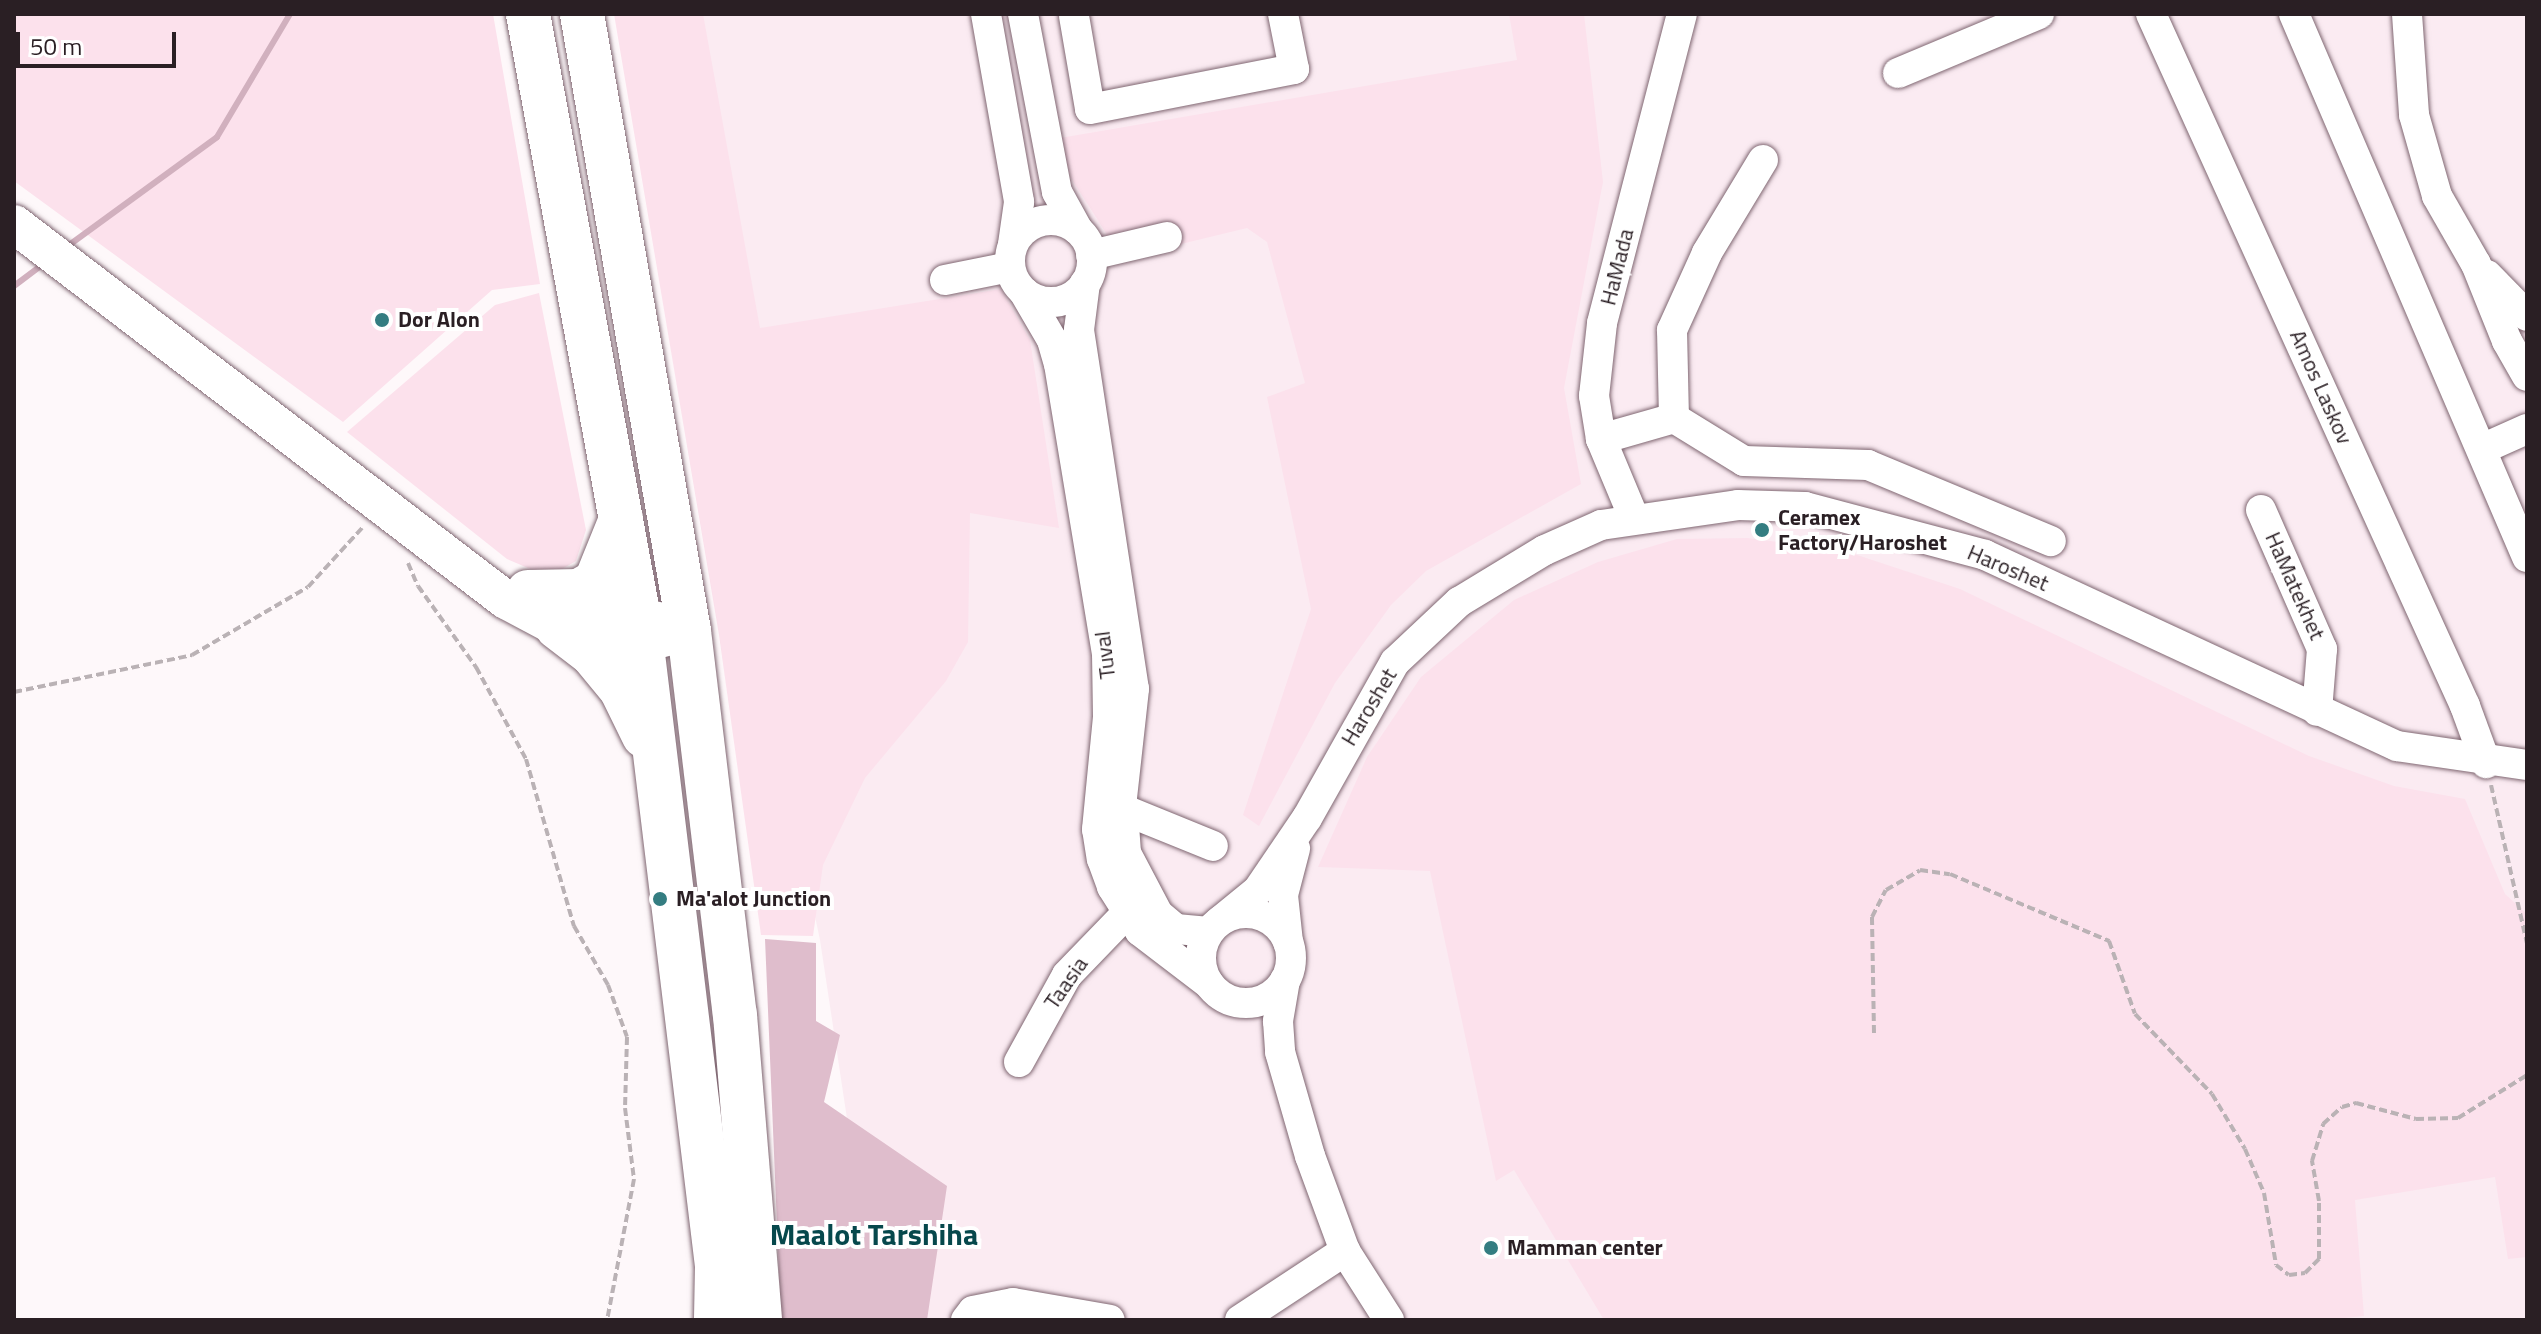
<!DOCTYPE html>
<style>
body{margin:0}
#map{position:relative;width:2541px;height:1334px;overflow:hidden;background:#fef8fa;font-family:"Titillium Web",sans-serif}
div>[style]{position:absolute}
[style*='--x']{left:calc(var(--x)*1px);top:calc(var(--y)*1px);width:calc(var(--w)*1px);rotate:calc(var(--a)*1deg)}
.built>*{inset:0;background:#fbebf2}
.green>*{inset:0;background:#fce1ec}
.forest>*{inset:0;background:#dfbdcc}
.stream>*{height:6px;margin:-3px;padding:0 3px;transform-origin:3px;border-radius:3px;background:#d1b0be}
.path>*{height:4px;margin-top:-2px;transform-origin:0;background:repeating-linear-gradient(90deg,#bab2b5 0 8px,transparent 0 12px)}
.roads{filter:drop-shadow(0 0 2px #7f6671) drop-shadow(0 0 2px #7f6671)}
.minor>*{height:30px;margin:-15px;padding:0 15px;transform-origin:15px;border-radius:15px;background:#fff}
.minor>.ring{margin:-15px;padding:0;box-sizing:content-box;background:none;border:30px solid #fff;border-radius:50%}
.major>*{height:38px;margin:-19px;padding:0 19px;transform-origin:19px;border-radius:19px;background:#fff}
.highway>*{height:44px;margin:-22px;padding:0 22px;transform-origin:22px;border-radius:22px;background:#fff}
.dots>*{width:22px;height:22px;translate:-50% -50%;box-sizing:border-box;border:4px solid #fff;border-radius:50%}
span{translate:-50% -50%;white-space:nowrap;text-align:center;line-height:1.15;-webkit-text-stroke:8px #fff;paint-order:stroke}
.street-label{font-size:22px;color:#2a1f24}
.poi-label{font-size:22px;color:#2a1f24;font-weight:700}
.left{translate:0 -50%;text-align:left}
.district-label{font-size:30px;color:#06484c;font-weight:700}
.frame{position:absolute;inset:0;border:16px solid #2a1f24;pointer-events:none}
.scale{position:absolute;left:16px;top:32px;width:160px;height:36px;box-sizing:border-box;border:4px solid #2a1f24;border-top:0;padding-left:10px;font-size:24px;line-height:28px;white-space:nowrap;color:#2a1f24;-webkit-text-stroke:6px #fff;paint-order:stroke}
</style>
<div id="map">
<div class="built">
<i style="clip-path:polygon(630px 14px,2527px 14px,2527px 1320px,885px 1320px,859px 1198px,820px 940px,651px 135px)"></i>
</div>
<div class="green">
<i style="clip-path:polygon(14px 14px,493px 14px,540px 284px,492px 290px,343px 422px,14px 181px)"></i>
<i style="clip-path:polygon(614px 14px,703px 14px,760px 328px,1001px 289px,1030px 340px,1059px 528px,970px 513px,968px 642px,946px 681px,865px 778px,823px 865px,813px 936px,761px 935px,719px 635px)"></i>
<i style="clip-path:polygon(1509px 14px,1584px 14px,1603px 182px,1564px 388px,1581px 484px,1426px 571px,1391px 605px,1335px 683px,1259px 826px,1243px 815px,1311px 609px,1267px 397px,1305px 383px,1267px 242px,1247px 228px,1115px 260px,1106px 233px,1069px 175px,1060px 138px,1517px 60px)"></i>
<i style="clip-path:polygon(539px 293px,586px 530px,576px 561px,557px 572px,535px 571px,507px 559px,347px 432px,495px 305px)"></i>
<i style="clip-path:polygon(1747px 538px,1842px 550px,1960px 589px,2309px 756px,2394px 786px,2465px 799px,2505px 894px,2527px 914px,2527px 1257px,2508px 1259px,2495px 1177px,2355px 1200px,2364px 1316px,2326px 1320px,1604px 1320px,1514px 1170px,1496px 1181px,1430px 871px,1318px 867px,1367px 757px,1421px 677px,1514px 600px,1598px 562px,1677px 539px)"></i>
</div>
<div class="forest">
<i style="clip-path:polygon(765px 939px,816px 943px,816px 1021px,840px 1035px,824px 1102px,947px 1186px,927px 1320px,781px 1320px)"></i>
</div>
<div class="stream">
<i style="--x:65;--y:248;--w:188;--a:-36.1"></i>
<i style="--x:217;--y:137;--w:143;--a:-59.3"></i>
<i style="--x:14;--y:286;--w:36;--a:-37"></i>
</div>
<div class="path">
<i style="--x:408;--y:563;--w:25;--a:67"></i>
<i style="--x:418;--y:586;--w:100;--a:54.4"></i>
<i style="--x:476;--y:667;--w:105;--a:61.5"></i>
<i style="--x:526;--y:759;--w:174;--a:74"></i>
<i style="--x:574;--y:926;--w:68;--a:60"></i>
<i style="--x:608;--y:985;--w:55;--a:69.9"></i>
<i style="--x:627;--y:1037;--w:71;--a:91.6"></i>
<i style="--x:625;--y:1108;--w:72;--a:82.8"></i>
<i style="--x:634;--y:1179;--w:144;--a:100.8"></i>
<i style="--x:14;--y:692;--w:182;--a:-11.7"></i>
<i style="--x:192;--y:655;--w:134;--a:-30.4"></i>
<i style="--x:308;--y:587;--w:80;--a:-47.5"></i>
<i style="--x:2491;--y:785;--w:162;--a:77.2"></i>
<i style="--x:1874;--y:1033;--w:116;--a:-91"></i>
<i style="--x:1872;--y:917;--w:30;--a:-63"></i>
<i style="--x:1886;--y:890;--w:39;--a:-30"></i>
<i style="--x:1920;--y:870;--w:30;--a:8"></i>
<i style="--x:1950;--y:874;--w:173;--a:22.8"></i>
<i style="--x:2109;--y:941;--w:77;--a:70.4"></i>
<i style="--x:2135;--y:1014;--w:111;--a:46.1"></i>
<i style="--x:2212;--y:1094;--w:64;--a:59"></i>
<i style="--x:2245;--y:1149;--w:48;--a:66.6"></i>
<i style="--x:2264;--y:1193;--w:73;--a:80.5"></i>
<i style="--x:2276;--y:1265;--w:16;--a:38"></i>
<i style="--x:2289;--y:1275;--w:16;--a:-7"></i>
<i style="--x:2305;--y:1273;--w:20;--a:-45"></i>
<i style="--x:2319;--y:1259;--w:58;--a:-90"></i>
<i style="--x:2319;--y:1201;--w:41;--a:-99.9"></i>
<i style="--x:2312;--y:1161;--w:39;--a:-73"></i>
<i style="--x:2323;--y:1124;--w:25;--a:-42"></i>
<i style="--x:2342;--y:1107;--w:15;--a:-16"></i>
<i style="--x:2356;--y:1103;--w:62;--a:14.9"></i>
<i style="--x:2416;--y:1119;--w:42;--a:-1.4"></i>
<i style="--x:2458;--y:1118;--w:81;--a:-31.9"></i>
</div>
<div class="roads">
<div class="minor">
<i style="--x:986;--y:14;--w:191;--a:80"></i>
<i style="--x:1019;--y:202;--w:42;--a:98.1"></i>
<i style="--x:1023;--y:14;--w:181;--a:79.2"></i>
<i style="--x:1057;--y:192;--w:43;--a:61.1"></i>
<i style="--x:2151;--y:14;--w:760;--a:65.59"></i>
<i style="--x:2465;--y:706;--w:61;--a:69.8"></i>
<i style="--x:2294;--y:14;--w:591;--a:66.78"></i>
<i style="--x:2407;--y:14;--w:101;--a:86"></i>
<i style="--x:2414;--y:115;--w:84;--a:74.1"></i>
<i style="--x:2437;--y:196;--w:78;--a:60.2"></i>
<i style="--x:2476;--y:264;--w:83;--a:68.1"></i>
<i style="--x:2507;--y:341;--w:40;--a:60.3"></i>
<i style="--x:1074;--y:16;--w:94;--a:80.2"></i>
<i style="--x:1090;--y:109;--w:208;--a:-11.1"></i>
<i style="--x:1294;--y:69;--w:56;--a:-101.3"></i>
<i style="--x:1898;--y:73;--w:153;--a:-22.7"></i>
<i style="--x:1763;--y:160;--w:109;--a:121.1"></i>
<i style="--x:1707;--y:253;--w:85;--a:114.4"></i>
<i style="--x:1672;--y:330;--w:88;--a:88.7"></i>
<i style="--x:1674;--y:418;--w:82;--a:31.6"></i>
<i style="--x:1744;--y:461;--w:124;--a:1.8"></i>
<i style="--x:1868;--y:465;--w:198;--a:22.6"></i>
<i class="ring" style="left:1010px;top:220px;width:52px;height:52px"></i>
<i style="--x:1091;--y:255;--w:78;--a:-13.3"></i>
<i style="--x:2487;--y:275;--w:57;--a:45.7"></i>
<i style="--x:945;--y:280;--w:66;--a:-11.3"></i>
<i style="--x:1085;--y:283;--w:47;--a:97.3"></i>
<i style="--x:1079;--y:330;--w:363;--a:81.3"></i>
<i style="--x:1134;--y:689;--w:110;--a:96.3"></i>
<i style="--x:1122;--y:798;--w:55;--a:85.8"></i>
<i style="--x:1126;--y:853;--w:69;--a:62.3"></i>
<i style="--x:1158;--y:914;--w:23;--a:40"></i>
<i style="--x:1176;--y:929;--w:33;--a:5"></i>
<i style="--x:1024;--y:292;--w:56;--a:59.7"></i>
<i style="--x:1052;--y:340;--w:25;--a:74"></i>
<i style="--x:1059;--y:364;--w:293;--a:80.6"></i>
<i style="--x:1107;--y:653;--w:64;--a:89.1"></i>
<i style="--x:1108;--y:717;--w:113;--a:95.6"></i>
<i style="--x:1097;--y:829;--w:30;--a:81"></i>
<i style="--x:1102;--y:859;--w:30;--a:70"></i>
<i style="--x:1112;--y:887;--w:52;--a:57.5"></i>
<i style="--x:1140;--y:931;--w:87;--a:37.5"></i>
<i style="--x:1601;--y:439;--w:76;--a:-16"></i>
<i style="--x:2482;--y:449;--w:49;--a:-24"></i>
<i style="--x:2261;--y:510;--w:152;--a:66.3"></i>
<i style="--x:2322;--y:649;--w:62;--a:94.6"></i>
<i style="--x:1634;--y:518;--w:86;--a:-112.7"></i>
<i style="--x:1601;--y:439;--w:44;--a:-99.2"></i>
<i style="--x:1594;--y:396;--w:73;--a:-83.7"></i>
<i style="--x:1602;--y:323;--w:319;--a:-75.5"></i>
<i style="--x:1122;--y:809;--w:98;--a:22.1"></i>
<i class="ring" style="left:1201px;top:913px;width:60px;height:60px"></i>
<i style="--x:1220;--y:921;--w:49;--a:-39.2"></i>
<i style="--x:1258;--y:890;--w:87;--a:-55.8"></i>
<i style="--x:1307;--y:818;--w:179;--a:-60.6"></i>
<i style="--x:1395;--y:662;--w:88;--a:-43.2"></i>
<i style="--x:1459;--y:602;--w:100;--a:-31.2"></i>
<i style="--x:1545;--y:550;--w:61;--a:-24.1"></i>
<i style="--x:1601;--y:525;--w:138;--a:-8.3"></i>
<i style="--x:1738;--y:505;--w:67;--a:1.7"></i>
<i style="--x:1805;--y:507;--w:186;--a:14.9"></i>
<i style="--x:1985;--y:555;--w:454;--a:24.9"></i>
<i style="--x:2397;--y:746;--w:131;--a:8.3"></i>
<i style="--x:1288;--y:942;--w:47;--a:-96.1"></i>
<i style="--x:1283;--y:895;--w:48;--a:-75.4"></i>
<i style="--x:1285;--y:980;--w:42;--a:99.7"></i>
<i style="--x:1278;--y:1021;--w:31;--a:86"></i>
<i style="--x:1280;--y:1052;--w:108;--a:73.9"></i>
<i style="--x:1310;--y:1156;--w:101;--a:69.8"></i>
<i style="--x:1345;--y:1251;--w:82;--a:57.5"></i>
<i style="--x:1019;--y:1062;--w:99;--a:-61.1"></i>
<i style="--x:1067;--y:975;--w:85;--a:-46"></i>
<i style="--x:966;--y:1320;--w:11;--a:-52"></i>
<i style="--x:973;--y:1311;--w:41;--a:-11.3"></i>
<i style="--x:1013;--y:1303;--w:98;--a:9.9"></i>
<i style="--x:1240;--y:1320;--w:126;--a:-33.3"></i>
</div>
<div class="major">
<i style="--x:14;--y:224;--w:619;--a:37.39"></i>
<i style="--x:506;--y:600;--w:58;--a:27.9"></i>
<i style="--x:557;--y:627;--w:43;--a:17.6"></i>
<i style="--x:598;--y:640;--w:43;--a:5.3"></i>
<i style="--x:641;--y:644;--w:50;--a:-15.2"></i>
<i style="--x:544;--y:597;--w:122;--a:11.9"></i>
</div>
<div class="highway">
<i style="--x:528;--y:14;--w:609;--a:79.59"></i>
<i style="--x:638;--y:613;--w:658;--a:83.1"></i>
<i style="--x:717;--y:1266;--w:54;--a:91.1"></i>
<i style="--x:582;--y:14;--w:626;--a:80.16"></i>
<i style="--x:689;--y:631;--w:387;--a:83.2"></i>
<i style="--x:735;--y:1015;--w:306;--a:85.3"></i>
<i style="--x:528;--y:592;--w:51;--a:-1.1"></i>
<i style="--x:579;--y:591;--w:20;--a:-30"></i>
<i style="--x:596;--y:581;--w:67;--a:-68"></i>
<i style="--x:557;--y:627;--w:44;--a:37.6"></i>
<i style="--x:592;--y:654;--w:45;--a:50.4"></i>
<i style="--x:621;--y:689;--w:52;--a:63.9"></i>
</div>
</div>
<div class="dots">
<i style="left:382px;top:320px;background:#347d81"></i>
<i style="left:1762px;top:530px;background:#347d81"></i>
<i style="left:660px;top:899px;background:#347d81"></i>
<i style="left:1491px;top:1248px;background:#347d81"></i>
</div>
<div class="street-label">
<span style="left:1617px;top:267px;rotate:-76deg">HaMada</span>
<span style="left:2321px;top:387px;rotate:66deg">Amos Laskov</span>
<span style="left:2008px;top:568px;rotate:23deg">Haroshet</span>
<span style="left:2295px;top:586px;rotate:66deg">HaMatekhet</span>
<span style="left:1105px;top:655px;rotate:-97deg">Tuval</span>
<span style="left:1369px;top:707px;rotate:-59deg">Haroshet</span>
<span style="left:1066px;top:983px;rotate:-55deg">Taasia</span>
</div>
<div class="poi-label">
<span class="left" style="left:398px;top:320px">Dor Alon</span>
<span class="left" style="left:1778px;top:530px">Ceramex<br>Factory/Haroshet</span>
<span class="left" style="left:676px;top:899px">Ma'alot Junction</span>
<span class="left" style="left:1507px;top:1248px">Mamman center</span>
</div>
<div class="district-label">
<span style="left:874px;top:1234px">Maalot Tarshiha</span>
</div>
<div class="frame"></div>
<div class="scale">50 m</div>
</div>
